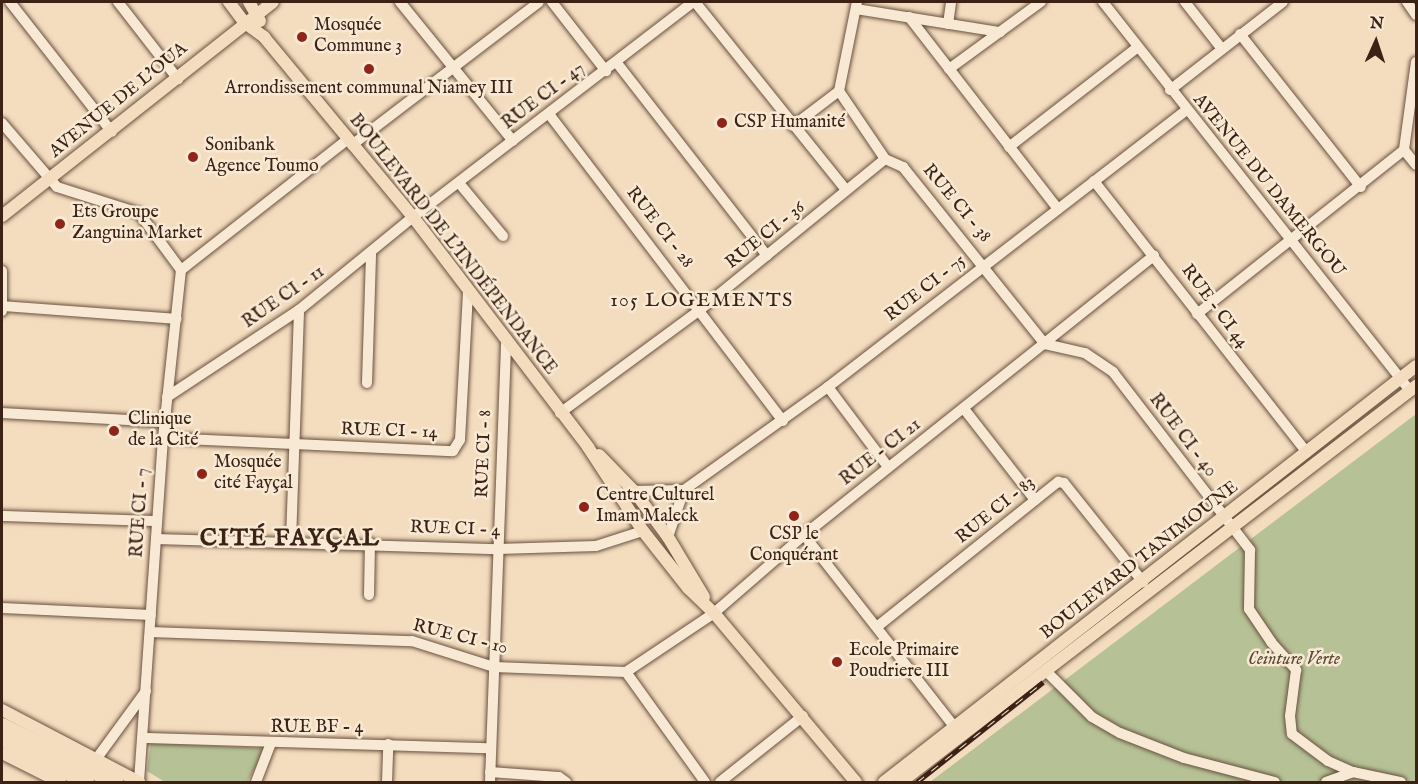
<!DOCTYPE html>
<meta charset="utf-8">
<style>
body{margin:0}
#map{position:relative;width:1418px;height:784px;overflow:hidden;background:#f4ddbf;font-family:"IM FELL English",serif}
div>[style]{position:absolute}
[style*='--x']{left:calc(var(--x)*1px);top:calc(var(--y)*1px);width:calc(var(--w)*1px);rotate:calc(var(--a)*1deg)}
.green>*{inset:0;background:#b6c296}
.roads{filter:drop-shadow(0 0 2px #69513f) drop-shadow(0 0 2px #69513f)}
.minor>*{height:10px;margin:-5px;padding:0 5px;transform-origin:5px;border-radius:5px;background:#f8e9d5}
.major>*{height:12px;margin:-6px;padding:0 6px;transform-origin:6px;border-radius:6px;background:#f4ddbf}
.highway>*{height:15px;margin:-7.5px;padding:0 7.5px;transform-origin:7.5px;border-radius:7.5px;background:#f4ddbf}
.rail>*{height:5px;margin-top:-2.5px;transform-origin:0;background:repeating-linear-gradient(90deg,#f8e9d5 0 9px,#3b2214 0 18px);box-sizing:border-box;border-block:2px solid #3b2214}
.dots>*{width:16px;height:16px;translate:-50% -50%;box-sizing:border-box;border:3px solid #f8e9d5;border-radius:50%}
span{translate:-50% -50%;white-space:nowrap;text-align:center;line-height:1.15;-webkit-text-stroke:5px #f8e9d5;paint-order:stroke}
.poi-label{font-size:18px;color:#3b2214}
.left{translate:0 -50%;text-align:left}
.street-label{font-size:18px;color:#3b2214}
.park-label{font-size:18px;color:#5a4a34;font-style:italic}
.neighbourhood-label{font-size:20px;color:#3b2214;letter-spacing:1.5px}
.district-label{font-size:24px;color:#3b2214;font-weight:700;letter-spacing:1.5px}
.frame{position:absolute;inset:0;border:3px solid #3b2214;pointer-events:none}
.north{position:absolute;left:1346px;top:12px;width:60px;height:60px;-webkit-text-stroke:4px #f8e9d5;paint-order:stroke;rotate:3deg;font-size:16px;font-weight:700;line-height:24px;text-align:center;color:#3b2214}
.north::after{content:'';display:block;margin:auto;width:21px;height:27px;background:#3b2214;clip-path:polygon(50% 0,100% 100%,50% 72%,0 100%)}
</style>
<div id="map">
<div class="green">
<i style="clip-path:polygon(1416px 414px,1416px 782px,930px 782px)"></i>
<i style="clip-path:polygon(151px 743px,260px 748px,264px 753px,247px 782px,165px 782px,147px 771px)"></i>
</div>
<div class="roads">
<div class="minor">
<i style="--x:10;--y:2;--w:165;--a:51.9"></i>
<i style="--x:118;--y:2;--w:98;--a:52.1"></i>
<i style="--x:400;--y:2;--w:179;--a:50.9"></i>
<i style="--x:552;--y:2;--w:88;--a:52"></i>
<i style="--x:695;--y:2;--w:241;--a:51.2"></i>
<i style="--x:1103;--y:2;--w:496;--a:51.7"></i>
<i style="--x:1185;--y:2;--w:60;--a:51.8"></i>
<i style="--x:1407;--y:2;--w:16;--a:55"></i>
<i style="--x:856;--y:9;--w:146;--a:9.1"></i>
<i style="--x:909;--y:17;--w:243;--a:52.2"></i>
<i style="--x:948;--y:24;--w:22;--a:-82"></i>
<i style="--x:1240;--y:34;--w:195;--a:51.7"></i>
<i style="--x:1416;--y:62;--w:89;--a:97.8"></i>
<i style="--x:1404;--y:150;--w:19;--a:51"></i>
<i style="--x:617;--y:63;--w:244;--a:52.1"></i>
<i style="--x:949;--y:69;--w:114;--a:-36.1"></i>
<i style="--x:1170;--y:90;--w:143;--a:-37.9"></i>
<i style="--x:839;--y:91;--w:82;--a:55.9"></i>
<i style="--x:885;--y:159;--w:20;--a:24"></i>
<i style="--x:903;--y:167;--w:227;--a:51.3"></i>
<i style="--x:1045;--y:344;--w:41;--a:12.7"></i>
<i style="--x:1085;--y:353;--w:34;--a:34"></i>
<i style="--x:1113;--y:372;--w:225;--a:52.4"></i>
<i style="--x:1250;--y:550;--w:59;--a:91"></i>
<i style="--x:1249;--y:609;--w:40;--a:56"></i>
<i style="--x:1271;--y:642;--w:38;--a:48"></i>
<i style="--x:1296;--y:670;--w:46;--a:97.4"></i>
<i style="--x:1290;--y:716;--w:18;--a:84"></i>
<i style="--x:1292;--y:734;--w:45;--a:36.9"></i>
<i style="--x:1328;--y:761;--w:27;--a:24"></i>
<i style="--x:1353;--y:772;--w:49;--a:11.8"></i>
<i style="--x:549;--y:114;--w:386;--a:52.7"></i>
<i style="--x:2;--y:123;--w:84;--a:49.3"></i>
<i style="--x:57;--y:187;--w:86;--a:17.6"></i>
<i style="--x:139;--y:213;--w:71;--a:53.6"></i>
<i style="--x:181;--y:270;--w:169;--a:96.1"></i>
<i style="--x:163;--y:438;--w:345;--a:94"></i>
<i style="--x:793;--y:126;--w:58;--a:-37.3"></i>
<i style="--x:839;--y:91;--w:91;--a:-78.6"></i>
<i style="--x:352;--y:145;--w:235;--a:-37.4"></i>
<i style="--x:1009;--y:147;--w:163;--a:-37.8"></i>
<i style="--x:1094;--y:181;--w:345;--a:51.9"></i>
<i style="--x:459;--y:183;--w:69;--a:50.3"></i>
<i style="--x:181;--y:270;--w:211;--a:-38.1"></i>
<i style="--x:2;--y:271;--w:40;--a:90"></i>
<i style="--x:2;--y:306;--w:175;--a:4.2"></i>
<i style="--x:1197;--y:314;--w:264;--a:-38.4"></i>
<i style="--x:367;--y:383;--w:129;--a:-88.2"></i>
<i style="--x:828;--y:387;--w:100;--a:53.1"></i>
<i style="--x:167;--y:397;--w:158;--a:-33.4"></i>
<i style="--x:299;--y:310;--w:147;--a:-39.2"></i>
<i style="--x:413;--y:217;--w:353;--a:-37.5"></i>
<i style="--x:965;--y:410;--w:114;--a:52.1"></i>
<i style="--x:2;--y:413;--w:162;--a:3.2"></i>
<i style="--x:560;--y:413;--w:175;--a:-36.4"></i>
<i style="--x:701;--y:309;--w:237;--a:-39.2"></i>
<i style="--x:163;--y:438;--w:290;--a:2.6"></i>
<i style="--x:453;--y:451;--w:13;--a:-58"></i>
<i style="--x:460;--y:440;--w:148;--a:-86.9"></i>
<i style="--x:634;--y:491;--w:50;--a:-1.1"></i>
<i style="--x:684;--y:490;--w:177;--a:-35.6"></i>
<i style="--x:828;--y:387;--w:453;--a:-37.7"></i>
<i style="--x:2;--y:516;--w:154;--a:1.9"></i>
<i style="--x:804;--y:535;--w:243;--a:51.9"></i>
<i style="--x:668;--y:537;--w:50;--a:-71.2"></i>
<i style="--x:156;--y:539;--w:342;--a:1.7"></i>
<i style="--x:498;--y:549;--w:98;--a:-1.8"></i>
<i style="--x:596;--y:546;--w:49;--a:-17.7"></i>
<i style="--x:291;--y:541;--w:231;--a:-88"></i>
<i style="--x:369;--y:595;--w:52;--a:-88.9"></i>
<i style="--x:2;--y:608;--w:149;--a:2.7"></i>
<i style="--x:878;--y:626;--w:231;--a:-38.7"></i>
<i style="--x:1058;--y:482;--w:6;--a:9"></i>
<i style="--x:1064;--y:483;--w:127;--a:51.4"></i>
<i style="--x:150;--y:632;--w:262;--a:2"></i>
<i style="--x:412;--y:641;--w:86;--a:17.6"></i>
<i style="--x:494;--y:667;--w:132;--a:2.2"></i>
<i style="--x:626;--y:672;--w:135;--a:54.3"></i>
<i style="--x:1046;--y:671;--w:65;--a:45"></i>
<i style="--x:1092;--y:717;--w:32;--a:30"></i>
<i style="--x:1120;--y:733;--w:69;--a:21.3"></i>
<i style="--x:1184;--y:758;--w:94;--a:14.8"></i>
<i style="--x:626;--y:672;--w:106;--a:-33.8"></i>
<i style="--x:714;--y:613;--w:119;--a:-40.9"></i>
<i style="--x:804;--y:535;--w:448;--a:-38.6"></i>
<i style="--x:144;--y:738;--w:347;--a:1.7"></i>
<i style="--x:97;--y:758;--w:83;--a:-53.8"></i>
<i style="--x:490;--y:772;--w:69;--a:4.1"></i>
<i style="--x:559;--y:777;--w:9;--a:36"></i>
<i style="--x:256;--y:782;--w:40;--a:-69"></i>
<i style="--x:387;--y:782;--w:38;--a:-88"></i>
<i style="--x:490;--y:782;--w:439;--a:-87.9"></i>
<i style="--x:720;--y:782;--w:106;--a:-38.5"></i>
<i style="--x:1326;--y:782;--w:29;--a:-20"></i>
</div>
<div class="major">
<i style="--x:229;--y:2;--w:26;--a:53"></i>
<i style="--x:245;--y:23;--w:24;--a:36"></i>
<i style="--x:264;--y:37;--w:234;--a:50.4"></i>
<i style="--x:413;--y:217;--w:289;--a:52.7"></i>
<i style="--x:588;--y:447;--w:100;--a:56.8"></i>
<i style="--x:643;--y:531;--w:73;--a:51.7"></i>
<i style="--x:688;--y:588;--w:36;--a:44"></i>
<i style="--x:714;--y:613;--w:221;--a:50"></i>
<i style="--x:249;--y:2;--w:22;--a:60"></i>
<i style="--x:2;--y:216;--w:345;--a:-38.3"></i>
<i style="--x:599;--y:455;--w:50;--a:45.8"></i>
<i style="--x:634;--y:491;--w:57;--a:53.5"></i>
<i style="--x:668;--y:537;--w:70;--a:59"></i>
<i style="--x:2;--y:710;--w:155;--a:27.7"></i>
<i style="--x:2;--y:753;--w:65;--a:26.6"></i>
<i style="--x:884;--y:782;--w:675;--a:-38.02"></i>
<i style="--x:901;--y:782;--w:650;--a:-37.56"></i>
</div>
<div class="highway">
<i style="--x:2;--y:725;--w:127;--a:26.8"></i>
<i style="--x:2;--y:738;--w:95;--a:27.6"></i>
</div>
</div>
<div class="rail">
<i style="--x:917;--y:782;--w:161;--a:-38.4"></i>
</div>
<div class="dots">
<i style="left:302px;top:37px;background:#8f2418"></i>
<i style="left:369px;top:69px;background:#8f2418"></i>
<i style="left:722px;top:123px;background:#8f2418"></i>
<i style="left:193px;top:157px;background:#8f2418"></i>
<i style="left:60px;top:224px;background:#8f2418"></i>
<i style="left:114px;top:431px;background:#8f2418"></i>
<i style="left:202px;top:474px;background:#8f2418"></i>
<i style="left:584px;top:507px;background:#8f2418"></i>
<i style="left:794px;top:516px;background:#8f2418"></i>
<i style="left:837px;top:662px;background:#8f2418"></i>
</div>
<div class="poi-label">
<span class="left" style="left:314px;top:37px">Mosquée<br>Commune 3</span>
<span style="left:369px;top:89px">Arrondissement communal Niamey III</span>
<span class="left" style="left:734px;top:123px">CSP Humanité</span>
<span class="left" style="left:205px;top:157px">Sonibank<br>Agence Toumo</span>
<span class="left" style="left:72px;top:224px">Ets Groupe<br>Zanguina Market</span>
<span class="left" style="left:128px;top:431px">Clinique<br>de la Cité</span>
<span class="left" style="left:214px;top:474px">Mosquée<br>cité Fayçal</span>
<span class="left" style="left:596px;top:507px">Centre Culturel<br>Imam Maleck</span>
<span style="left:794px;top:546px">CSP le<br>Conquérant</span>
<span class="left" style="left:849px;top:662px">Ecole Primaire<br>Poudriere III</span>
</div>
<div class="street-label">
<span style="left:544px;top:97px;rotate:-37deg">RUE CI - 47</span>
<span style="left:119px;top:101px;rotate:-39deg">AVENUE DE L'OUA</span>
<span style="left:1268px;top:186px;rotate:51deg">AVENUE DU DAMERGOU</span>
<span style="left:956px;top:204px;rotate:50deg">RUE CI - 38</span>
<span style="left:659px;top:228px;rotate:52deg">RUE CI - 28</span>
<span style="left:766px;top:236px;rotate:-39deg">RUE CI - 36</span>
<span style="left:452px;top:245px;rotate:52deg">BOULEVARD DE L'INDÉPENDANCE</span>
<span style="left:926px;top:289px;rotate:-38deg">RUE CI - 75</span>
<span style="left:284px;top:298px;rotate:-35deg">RUE CI - 11</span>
<span style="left:1214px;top:307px;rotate:53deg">RUE - CI 44</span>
<span style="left:389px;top:432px;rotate:2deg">RUE CI - 14</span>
<span style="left:1182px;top:436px;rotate:53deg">RUE CI - 40</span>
<span style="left:881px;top:453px;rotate:-38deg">RUE - CI 21</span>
<span style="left:485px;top:454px;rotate:-88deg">RUE CI - 8</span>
<span style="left:996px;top:511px;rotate:-39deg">RUE CI - 83</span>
<span style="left:141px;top:513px;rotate:-86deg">RUE CI - 7</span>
<span style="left:455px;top:530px;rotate:2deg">RUE CI - 4</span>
<span style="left:1140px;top:561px;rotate:-38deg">BOULEVARD TANIMOUNE</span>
<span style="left:460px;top:638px;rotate:14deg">RUE CI - 10</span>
<span style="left:317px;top:728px">RUE BF - 4</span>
</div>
<div class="park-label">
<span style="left:1294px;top:660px">Ceinture Verte</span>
</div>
<div class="neighbourhood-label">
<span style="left:702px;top:300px">105 LOGEMENTS</span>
</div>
<div class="district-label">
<span style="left:290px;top:539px">CITÉ FAYÇAL</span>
</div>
<div class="frame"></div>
<div class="north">N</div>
</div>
